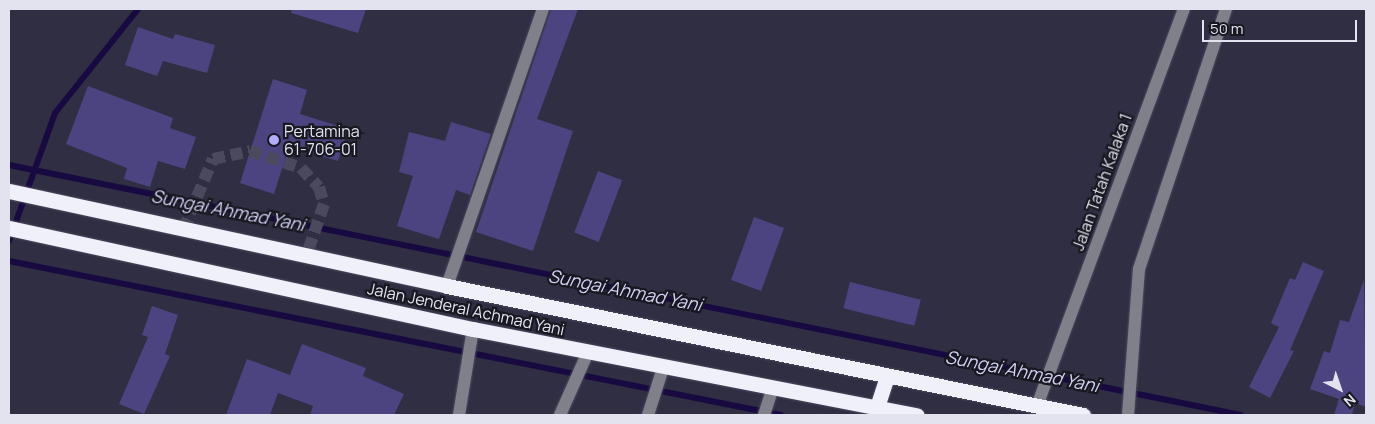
<!DOCTYPE html>
<style>
body{margin:0}
#map{position:relative;width:1375px;height:424px;overflow:hidden;background:#302e43;font-family:Manrope,sans-serif}
div>[style]{position:absolute}
[style*='--x']{left:calc(var(--x)*1px);top:calc(var(--y)*1px);width:calc(var(--w)*1px);rotate:calc(var(--a)*1deg)}
.stream>*{height:6px;margin:-3px;padding:0 3px;transform-origin:3px;border-radius:3px;background:#180a41}
.building>*{inset:0;background:#4b4480;transform-origin:0 0}
.minor-tunnel>*{height:12px;margin-top:-6px;transform-origin:0;background:repeating-linear-gradient(90deg,#4b495d 0 12px,transparent 0 18px)}
.roads{filter:drop-shadow(0 0 1px #4d4b5f) drop-shadow(0 0 1px #4d4b5f)}
.minor>*{height:12px;margin:-6px;padding:0 6px;transform-origin:6px;border-radius:6px;background:#80808b}
.highway>*{height:15px;margin:-7.5px;padding:0 7.5px;transform-origin:7.5px;border-radius:7.5px;background:#f0f0fb}
.dots>*{width:14px;height:14px;translate:-50% -50%;box-sizing:border-box;border:2px solid #181821;border-radius:50%}
span{translate:-50% -50%;white-space:nowrap;text-align:center;line-height:1.15;-webkit-text-stroke:4.5px #181821;paint-order:stroke}
.poi-label{font-size:16px;color:#e3e3f0}
.left{translate:0 -50%;text-align:left}
.street-label{font-size:16px;color:#e3e3f0}
.water-label{font-size:18px;color:#d1cff4;font-style:italic}
.frame{position:absolute;inset:0;border:10px solid #e3e3f0;pointer-events:none}
.north{position:absolute;left:1315px;top:364px;width:50px;height:50px;-webkit-text-stroke:4px #181821;paint-order:stroke;rotate:139deg;font-size:14px;font-weight:700;line-height:20px;text-align:center;color:#e3e3f0}
.north::after{content:'';display:block;margin:auto;width:18px;height:22px;background:#e3e3f0;clip-path:polygon(50% 0,100% 100%,50% 72%,0 100%)}
.scale{position:absolute;left:1202px;top:20px;width:155px;height:22px;box-sizing:border-box;border:2px solid #e3e3f0;border-top:0;padding-left:6px;font-size:15px;line-height:18px;white-space:nowrap;color:#e3e3f0;-webkit-text-stroke:4px #181821;paint-order:stroke}
</style>
<div id="map">
<div class="stream">
<i style="--x:9;--y:165;--w:1257;--a:11.47"></i>
<i style="--x:9;--y:241;--w:136;--a:-70.2"></i>
<i style="--x:55;--y:113;--w:133;--a:-51.4"></i>
<i style="--x:9;--y:261;--w:787;--a:11.28"></i>
</div>
<div class="building">
<i style="clip-path:polygon(292px 9px,366px 9px,358px 33px,291px 13px)"></i>
<i style="clip-path:polygon(551px 9px,578px 9px,537px 119px,573px 131px,533px 251px,476px 232px)"></i>
<i style="clip-path:polygon(138px 27px,173px 39px,175px 34px,215px 45px,207px 73px,163px 61px,157px 76px,125px 65px)"></i>
<i style="clip-path:polygon(273px 79px,307px 90px,300px 114px,348px 129px,338px 161px,289px 146px,274px 194px,240px 183px)"></i>
<i style="clip-path:polygon(88px 86px,173px 118px,170px 128px,196px 137px,185px 169px,158px 161px,150px 187px,124px 179px,127px 168px,66px 144px)"></i>
<i style="clip-path:polygon(451px 122px,491px 134px,470px 195px,456px 190px,439px 239px,397px 226px,413px 176px,399px 172px,409px 132px,445px 141px)"></i>
<i style="left:598px;top:171px;width:26px;height:66px;rotate:21deg"></i>
<i style="left:754px;top:217px;width:32px;height:67px;rotate:20deg"></i>
<i style="clip-path:polygon(1303px 262px,1324px 271px,1290px 350px,1294px 351px,1270px 398px,1249px 387px,1279px 327px,1271px 323px,1290px 278px,1295px 280px)"></i>
<i style="clip-path:polygon(1364px 280px,1366px 407px,1355px 403px,1352px 415px,1334px 415px,1339px 399px,1310px 389px,1324px 351px,1330px 353px,1340px 320px,1349px 322px)"></i>
<i style="left:850px;top:282px;width:73px;height:27px;rotate:14deg"></i>
<i style="clip-path:polygon(152px 306px,178px 315px,165px 354px,170px 356px,144px 414px,119px 404px,148px 337px,142px 335px)"></i>
<i style="clip-path:polygon(302px 344px,366px 368px,363px 376px,404px 394px,394px 415px,310px 415px,313px 406px,278px 393px,270px 415px,226px 415px,247px 359px,290px 375px)"></i>
</div>
<div class="minor-tunnel">
<i style="--x:183;--y:230;--w:77;--a:-67.1"></i>
<i style="--x:213;--y:159;--w:38;--a:-12"></i>
<i style="--x:250;--y:151;--w:54;--a:18.4"></i>
<i style="--x:301;--y:168;--w:26;--a:47"></i>
<i style="--x:319;--y:187;--w:18;--a:74"></i>
<i style="--x:324;--y:204;--w:53;--a:108.8"></i>
</div>
<div class="roads">
<div class="minor">
<i style="--x:447;--y:286;--w:293;--a:-70.9"></i>
<i style="--x:1037;--y:406;--w:423;--a:-69.7"></i>
<i style="--x:459;--y:415;--w:87;--a:-80.8"></i>
<i style="--x:560;--y:415;--w:69;--a:-66"></i>
<i style="--x:648;--y:415;--w:49;--a:-72.3"></i>
<i style="--x:764;--y:415;--w:28;--a:-72"></i>
<i style="--x:1128;--y:415;--w:146;--a:-85.7"></i>
<i style="--x:1139;--y:269;--w:274;--a:-71.5"></i>
</div>
<div class="highway">
<i style="--x:9;--y:191;--w:448;--a:12.2"></i>
<i style="--x:447;--y:286;--w:649;--a:11.47"></i>
<i style="--x:9;--y:228;--w:475;--a:12.3"></i>
<i style="--x:473;--y:329;--w:452;--a:11"></i>
<i style="--x:877;--y:407;--w:32;--a:-72"></i>
</div>
</div>
<div class="dots">
<i style="left:274px;top:140px;background:#b2adf9"></i>
</div>
<div class="poi-label">
<span class="left" style="left:284px;top:140px">Pertamina<br>61-706-01</span>
</div>
<div class="street-label">
<span style="left:1102px;top:182px;rotate:-70deg">Jalan Tatah Kalaka 1</span>
<span style="left:466px;top:309px;rotate:12deg">Jalan Jenderal Achmad Yani</span>
</div>
<div class="water-label">
<span style="left:228px;top:210px;rotate:11deg">Sungai Ahmad Yani</span>
<span style="left:625px;top:290px;rotate:11deg">Sungai Ahmad Yani</span>
<span style="left:1022px;top:371px;rotate:11deg">Sungai Ahmad Yani</span>
</div>
<div class="frame"></div>
<div class="north">N</div>
<div class="scale">50 m</div>
</div>
